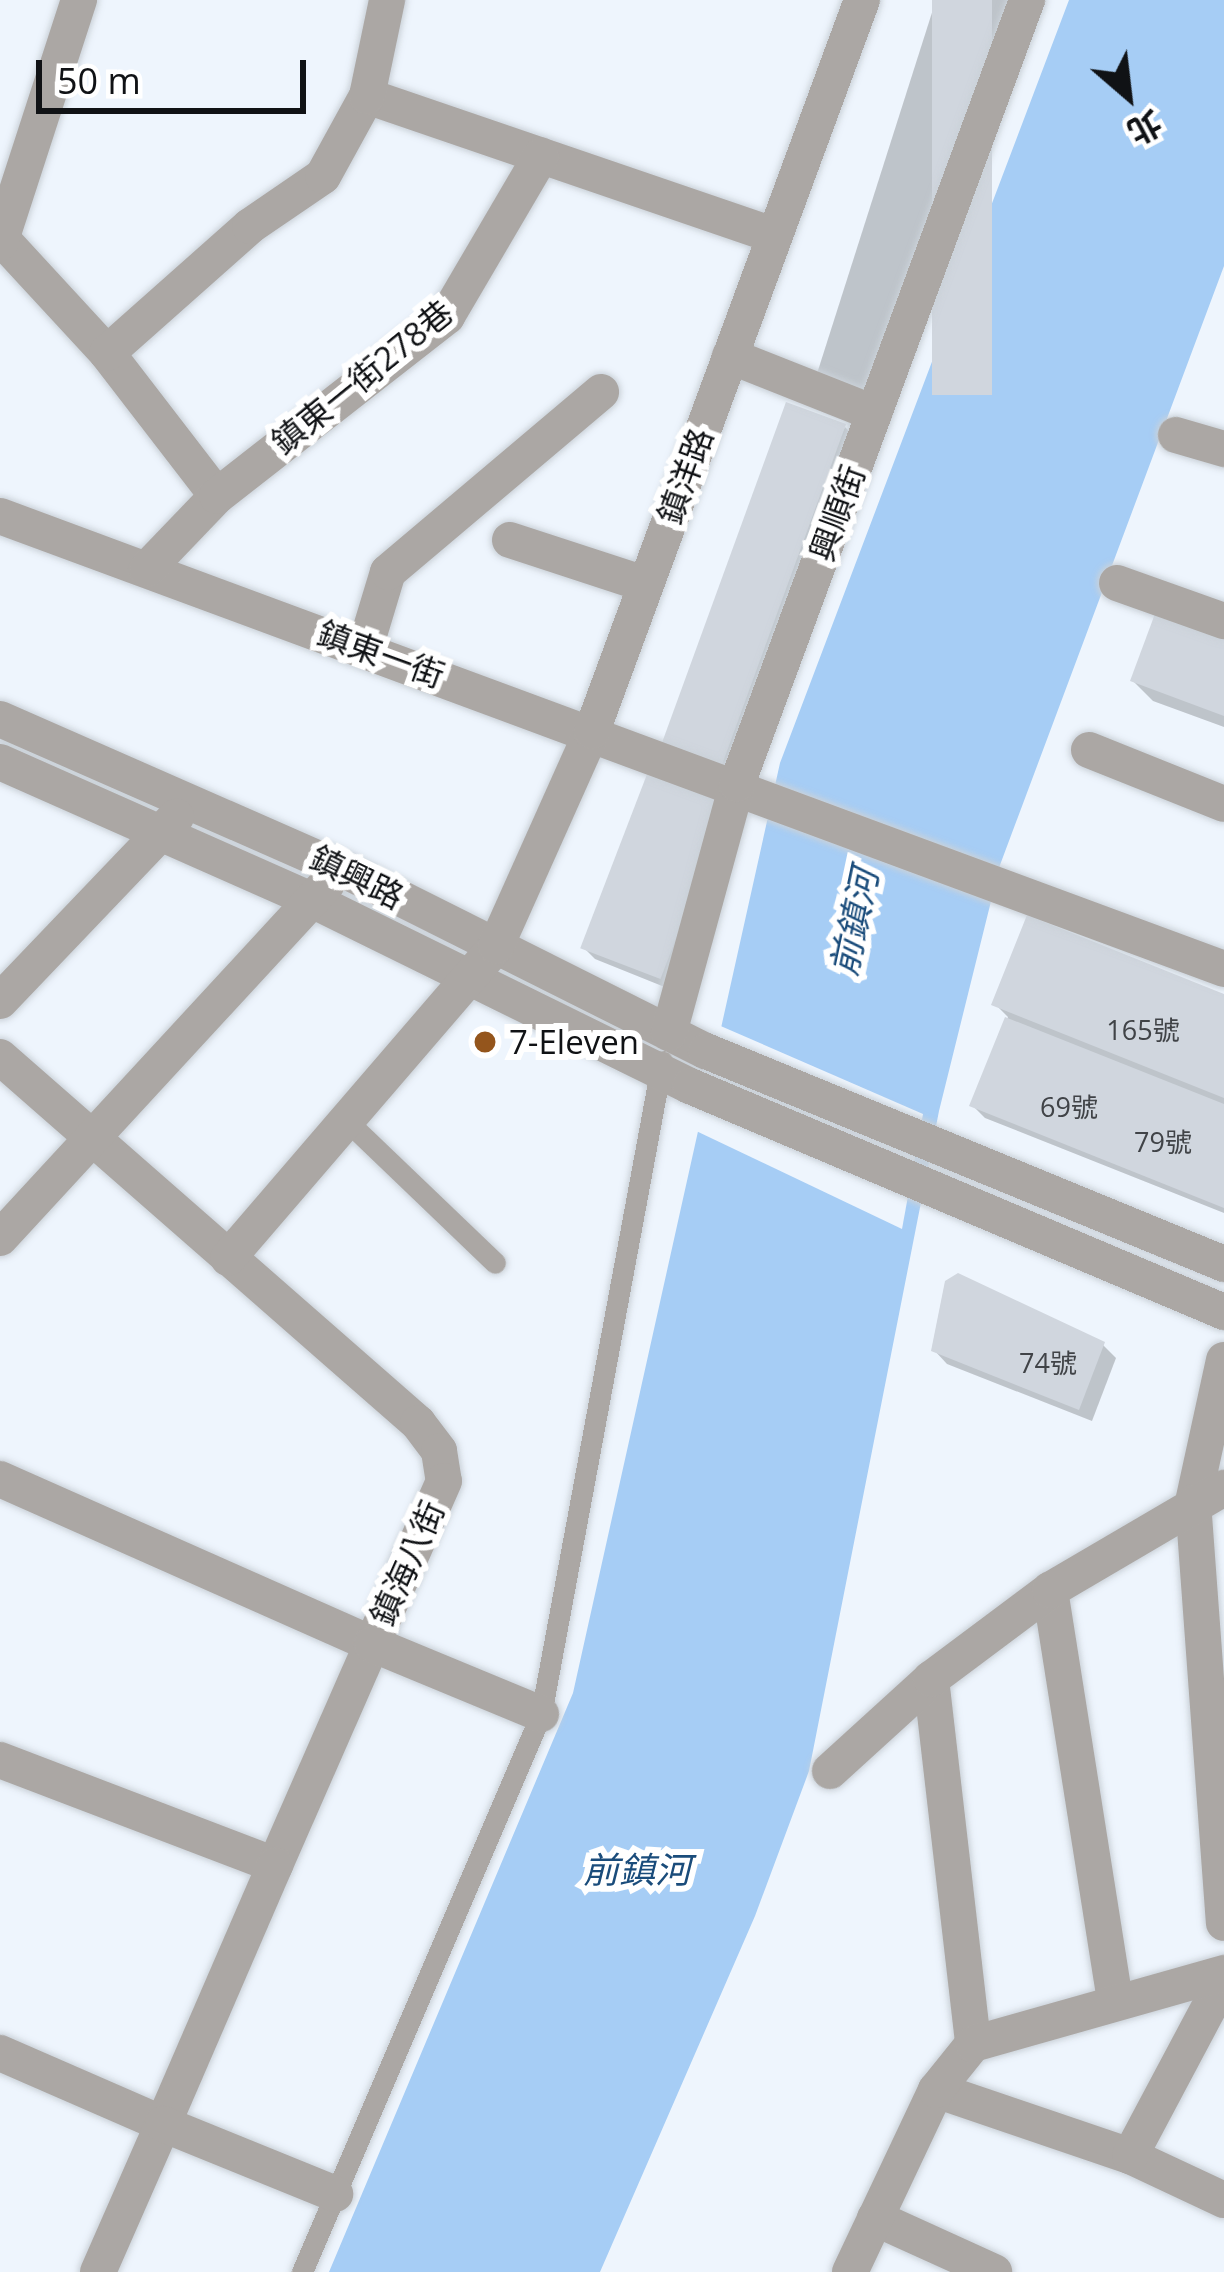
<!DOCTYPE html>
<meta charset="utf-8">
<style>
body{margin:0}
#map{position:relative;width:1224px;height:2272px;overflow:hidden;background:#eef5fd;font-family:"Open Sans","Noto Sans TC",sans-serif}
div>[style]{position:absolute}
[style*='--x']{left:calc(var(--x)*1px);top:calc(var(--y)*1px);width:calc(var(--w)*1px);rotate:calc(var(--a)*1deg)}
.water>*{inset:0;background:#a6cdf5}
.pier>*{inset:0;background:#eef5fd}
.shadow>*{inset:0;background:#0003}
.building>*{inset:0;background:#d0d6de;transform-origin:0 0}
.roads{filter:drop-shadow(0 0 3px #cad1d8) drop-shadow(0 0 3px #cad1d8)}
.service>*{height:21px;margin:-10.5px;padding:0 10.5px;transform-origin:10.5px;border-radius:10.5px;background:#aba7a4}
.minor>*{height:36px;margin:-18px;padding:0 18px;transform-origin:18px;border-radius:18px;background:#aba7a4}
.dots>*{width:33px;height:33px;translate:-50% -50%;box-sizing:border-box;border:6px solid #fff;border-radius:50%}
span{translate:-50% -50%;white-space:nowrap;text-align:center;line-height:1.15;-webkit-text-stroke:12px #fff;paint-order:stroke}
.number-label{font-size:27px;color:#404347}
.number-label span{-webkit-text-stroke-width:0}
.street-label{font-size:33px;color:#101215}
.poi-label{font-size:33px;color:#101215}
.left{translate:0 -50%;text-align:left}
.water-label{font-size:36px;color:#1a4c7b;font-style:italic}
.north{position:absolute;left:1068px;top:36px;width:120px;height:120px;-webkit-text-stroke:9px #fff;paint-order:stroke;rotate:152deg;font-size:33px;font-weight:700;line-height:48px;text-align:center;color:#101215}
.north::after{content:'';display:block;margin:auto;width:42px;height:54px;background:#101215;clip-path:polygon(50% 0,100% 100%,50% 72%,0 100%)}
.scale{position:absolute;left:36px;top:60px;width:270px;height:54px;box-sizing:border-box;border:6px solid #101215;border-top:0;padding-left:15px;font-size:36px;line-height:42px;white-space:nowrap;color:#101215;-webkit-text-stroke:9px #fff;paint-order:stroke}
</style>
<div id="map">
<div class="water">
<i style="clip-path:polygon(1069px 0,1224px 0,1224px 266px,1000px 865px,939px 1111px,809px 1771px,755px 1916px,600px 2272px,329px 2272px,573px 1693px,780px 763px)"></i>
</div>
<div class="pier">
<i style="clip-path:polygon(716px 1024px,923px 1114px,902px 1229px,692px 1129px)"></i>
</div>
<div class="shadow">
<i style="clip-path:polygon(936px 0,1009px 0,862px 401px,814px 383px)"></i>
<i style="clip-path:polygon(845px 427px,858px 440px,732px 777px,676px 756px)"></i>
<i style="clip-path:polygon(1224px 639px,1224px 727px,1153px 701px,1133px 681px)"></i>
<i style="clip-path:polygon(727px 803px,672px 990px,595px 959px,582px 946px)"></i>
<i style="clip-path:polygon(1224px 997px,1224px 1213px,985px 1118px,972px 1105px,1008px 1017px,995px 1004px)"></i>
<i style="clip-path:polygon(1103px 1345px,1116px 1358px,1092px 1421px,947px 1364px,934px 1350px)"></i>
</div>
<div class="building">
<i style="left:932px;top:0;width:60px;height:395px"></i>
<i style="left:786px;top:402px;width:64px;height:365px;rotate:20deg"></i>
<i style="clip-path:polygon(1156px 611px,1224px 636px,1224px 716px,1130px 681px)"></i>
<i style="left:649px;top:769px;width:86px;height:192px;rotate:21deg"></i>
<i style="clip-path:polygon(1027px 915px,1224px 994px,1224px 1098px,991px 1005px)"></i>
<i style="clip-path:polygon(1005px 1017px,1224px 1104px,1224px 1208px,969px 1106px)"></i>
<i style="clip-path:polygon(958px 1273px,1105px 1342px,1079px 1410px,931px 1351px,945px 1281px)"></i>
</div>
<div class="roads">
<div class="service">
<i style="--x:344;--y:1118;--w:209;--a:43.8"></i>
<i style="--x:302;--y:2272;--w:607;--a:-66.81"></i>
<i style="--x:541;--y:1714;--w:664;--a:-79.5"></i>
</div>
<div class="minor">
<i style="--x:367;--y:96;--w:430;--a:18.9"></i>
<i style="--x:0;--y:237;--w:158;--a:47.3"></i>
<i style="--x:107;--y:353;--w:180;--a:52.4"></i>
<i style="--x:0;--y:243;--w:256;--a:-72"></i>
<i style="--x:107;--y:353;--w:191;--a:-41.6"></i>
<i style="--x:250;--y:226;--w:88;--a:-34.4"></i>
<i style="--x:323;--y:176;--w:91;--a:-61.2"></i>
<i style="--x:367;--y:96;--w:98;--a:-78.2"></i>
<i style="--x:730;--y:356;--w:155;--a:21.6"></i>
<i style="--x:1176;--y:435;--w:50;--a:16.3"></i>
<i style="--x:0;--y:516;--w:1305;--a:20.31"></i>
<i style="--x:510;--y:540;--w:142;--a:18.1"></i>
<i style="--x:147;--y:569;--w:101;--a:-46.2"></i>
<i style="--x:217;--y:496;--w:292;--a:-38"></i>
<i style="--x:447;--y:316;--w:186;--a:-59.6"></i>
<i style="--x:1117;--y:583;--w:114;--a:19.6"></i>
<i style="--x:365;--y:648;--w:79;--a:-73.2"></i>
<i style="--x:388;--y:572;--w:279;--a:-40.2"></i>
<i style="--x:0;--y:719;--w:373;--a:23.7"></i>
<i style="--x:342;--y:869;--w:407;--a:26.6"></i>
<i style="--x:706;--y:1051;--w:560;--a:22.35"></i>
<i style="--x:1089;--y:750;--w:145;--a:21.8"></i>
<i style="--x:0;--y:762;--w:341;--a:23.9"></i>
<i style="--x:312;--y:900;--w:421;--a:26.2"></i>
<i style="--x:690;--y:1086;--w:580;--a:22.94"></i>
<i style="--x:0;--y:1001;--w:255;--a:-46.3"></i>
<i style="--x:669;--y:1033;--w:258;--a:-74.7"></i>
<i style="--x:737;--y:784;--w:836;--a:-69.7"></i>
<i style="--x:0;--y:1057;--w:556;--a:41.21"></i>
<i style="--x:418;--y:1423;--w:35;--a:53"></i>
<i style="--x:439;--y:1451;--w:30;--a:81"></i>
<i style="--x:444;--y:1481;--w:178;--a:113.8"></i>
<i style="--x:372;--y:1644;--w:407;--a:-156.1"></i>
<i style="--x:0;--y:1238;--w:482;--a:-47.3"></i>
<i style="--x:228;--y:1258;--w:411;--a:-49.3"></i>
<i style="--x:496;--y:946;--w:235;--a:-65.9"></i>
<i style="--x:592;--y:731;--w:779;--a:-69.73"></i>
<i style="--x:1224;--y:1360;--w:145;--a:102.3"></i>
<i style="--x:1193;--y:1502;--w:422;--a:85.8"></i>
<i style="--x:1050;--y:1590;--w:415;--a:81"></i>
<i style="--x:931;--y:1679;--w:367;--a:83.4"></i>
<i style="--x:0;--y:1760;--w:294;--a:20.9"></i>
<i style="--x:275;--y:1865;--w:241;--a:-66.3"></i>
<i style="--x:372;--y:1644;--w:183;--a:22.5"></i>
<i style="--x:830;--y:1771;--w:137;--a:-42.3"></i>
<i style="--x:931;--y:1679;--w:149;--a:-36.8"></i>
<i style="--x:1050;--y:1590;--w:202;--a:-30.4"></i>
<i style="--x:0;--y:2053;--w:178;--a:23.5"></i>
<i style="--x:163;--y:2124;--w:282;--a:-66.6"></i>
<i style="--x:936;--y:2090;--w:205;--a:18.8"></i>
<i style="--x:1130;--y:2156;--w:104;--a:25.1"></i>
<i style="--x:1130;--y:2156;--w:200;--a:-62"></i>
<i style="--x:875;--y:2218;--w:131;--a:24.4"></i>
<i style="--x:98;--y:2272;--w:162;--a:-66.3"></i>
<i style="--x:163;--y:2124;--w:186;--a:22.1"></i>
<i style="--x:850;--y:2272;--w:201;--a:-64.7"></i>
<i style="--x:936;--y:2090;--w:59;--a:-51.2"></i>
<i style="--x:973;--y:2044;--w:261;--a:-15.8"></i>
</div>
</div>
<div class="dots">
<i style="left:485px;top:1042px;background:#94551c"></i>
</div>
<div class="number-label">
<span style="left:1143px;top:1030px">165號</span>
<span style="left:1069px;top:1107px">69號</span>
<span style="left:1163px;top:1142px">79號</span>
<span style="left:1048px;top:1363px">74號</span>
</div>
<div class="street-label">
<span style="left:362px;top:377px;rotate:-39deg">鎮東一街278巷</span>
<span style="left:685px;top:476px;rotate:-70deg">鎮洋路</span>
<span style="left:837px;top:513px;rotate:-70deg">興順街</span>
<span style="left:381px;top:654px;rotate:20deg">鎮東一街</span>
<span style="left:357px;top:877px;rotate:26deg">鎮興路</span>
<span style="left:407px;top:1563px;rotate:-66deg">鎮海八街</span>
</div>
<div class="poi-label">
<span class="left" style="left:509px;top:1042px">7-Eleven</span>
</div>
<div class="water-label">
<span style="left:854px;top:922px;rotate:-78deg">前鎮河</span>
<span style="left:637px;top:1870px">前鎮河</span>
</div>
<div class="north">北</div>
<div class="scale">50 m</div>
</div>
